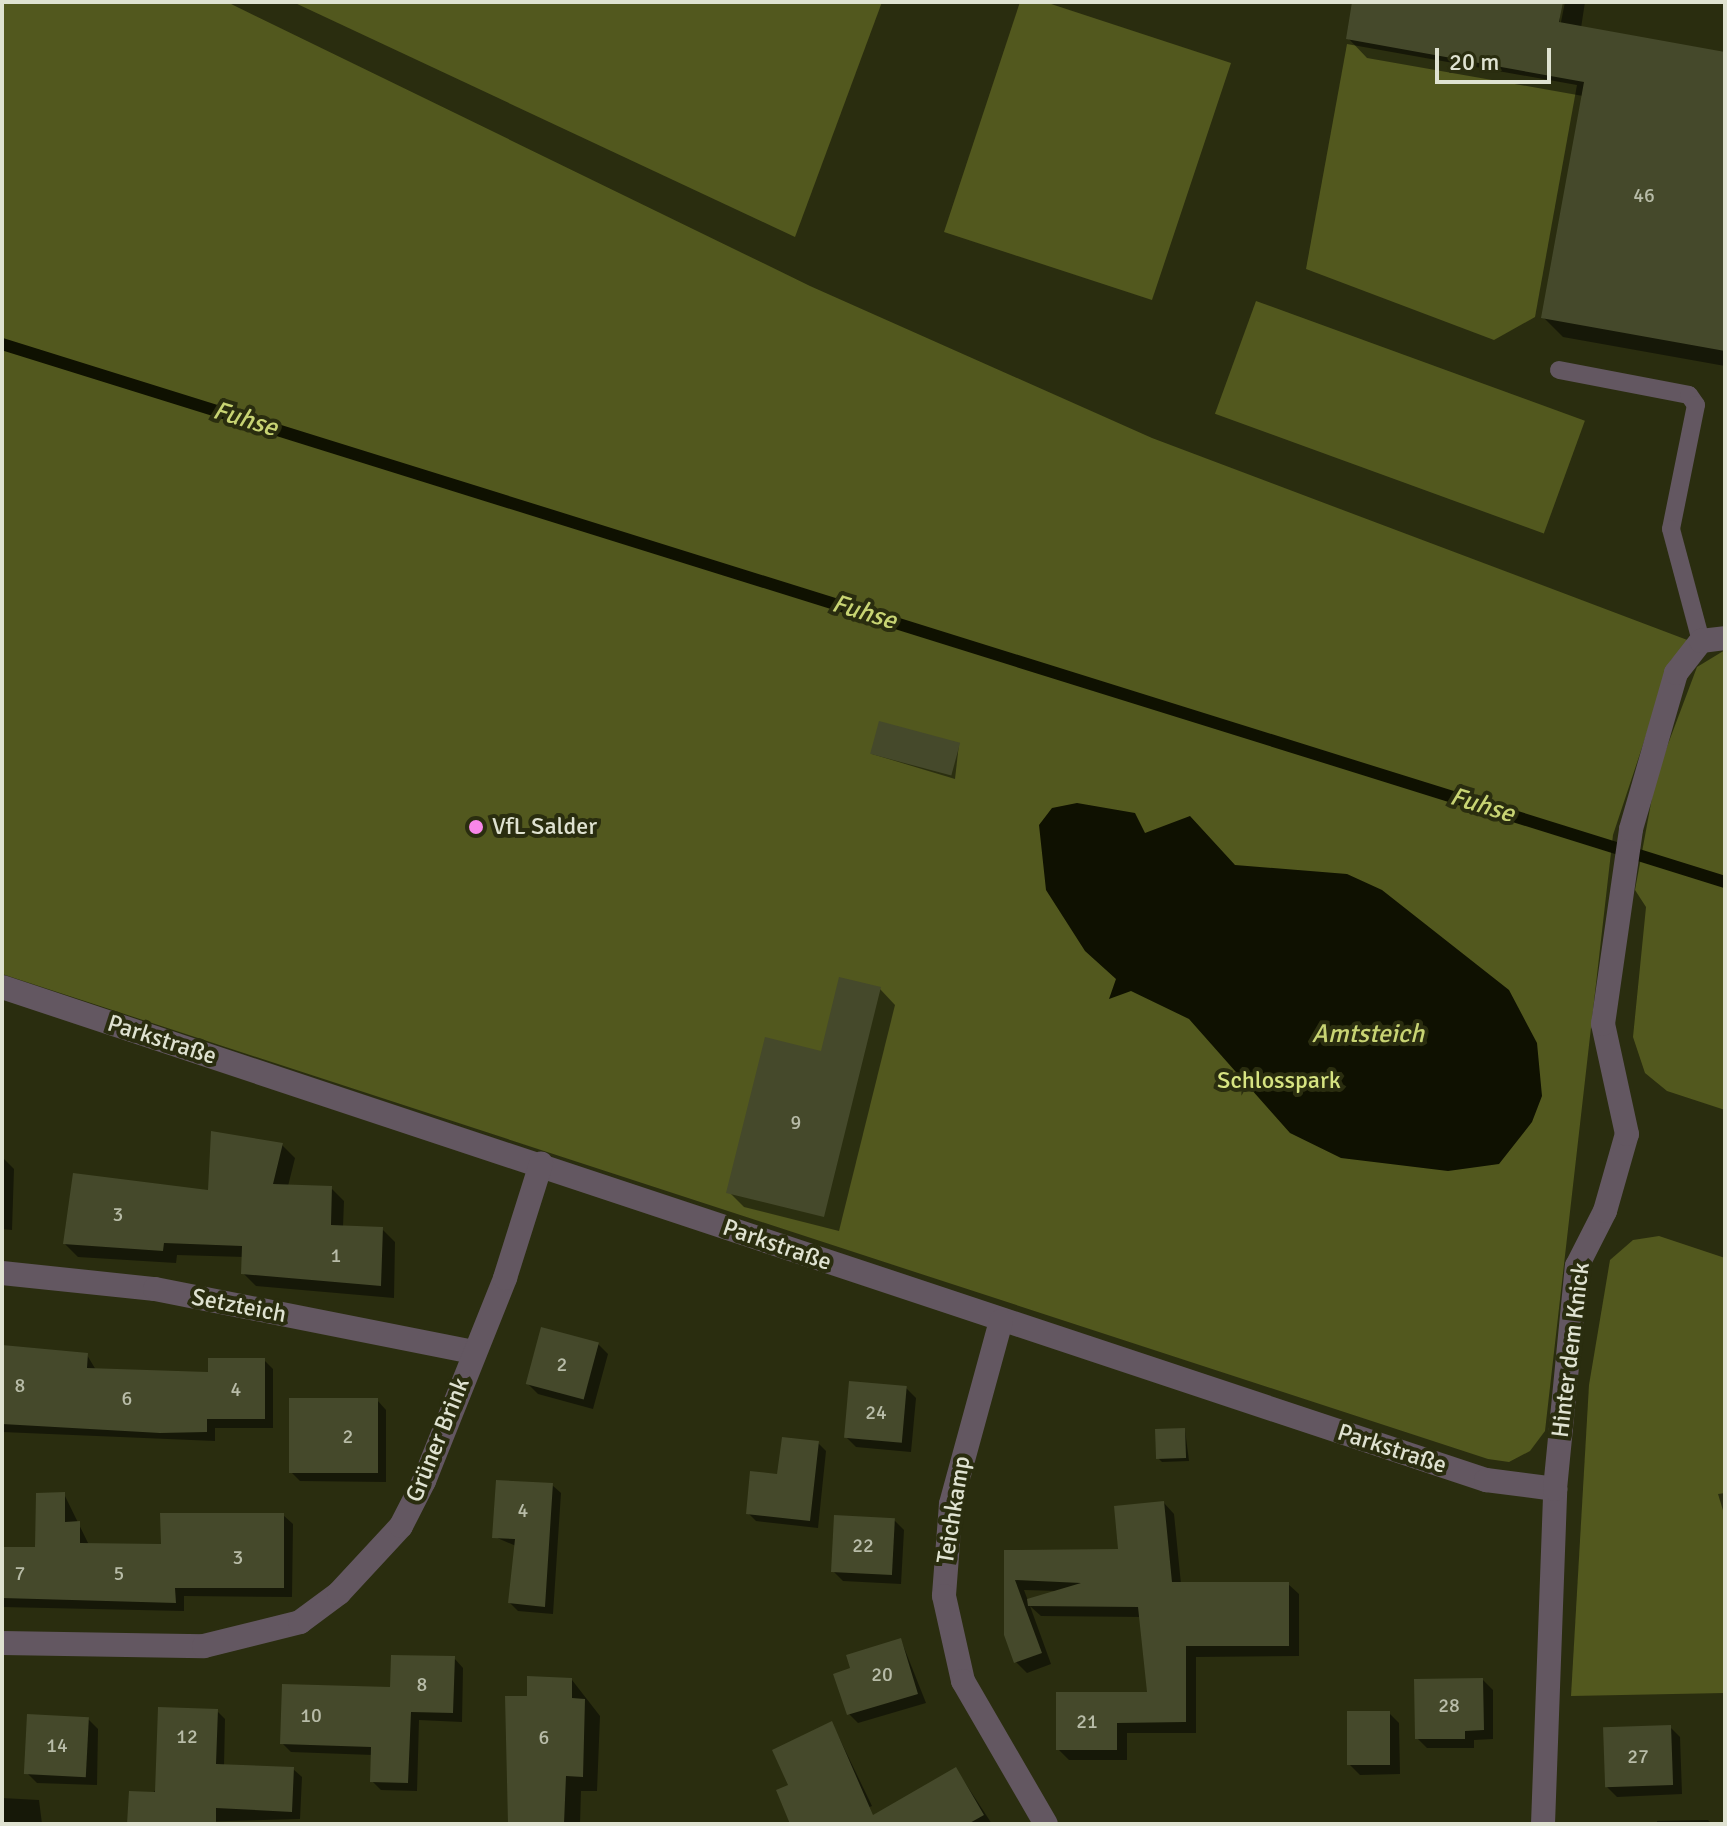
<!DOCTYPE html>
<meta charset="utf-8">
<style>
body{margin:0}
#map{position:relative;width:1727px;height:1826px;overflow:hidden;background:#2a2d0f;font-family:Signika,sans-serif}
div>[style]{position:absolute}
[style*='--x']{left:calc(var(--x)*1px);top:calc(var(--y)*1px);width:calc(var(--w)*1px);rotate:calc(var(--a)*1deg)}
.green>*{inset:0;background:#52581e;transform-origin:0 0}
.water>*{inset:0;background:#0f1101}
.shadow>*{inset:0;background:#0007}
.stream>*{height:12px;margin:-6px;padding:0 6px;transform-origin:6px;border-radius:6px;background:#0f1101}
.building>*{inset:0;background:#45492b;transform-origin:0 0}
.lane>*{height:18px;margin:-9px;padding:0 9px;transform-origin:9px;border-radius:9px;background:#635761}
.street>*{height:24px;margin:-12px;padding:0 12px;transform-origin:12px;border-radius:12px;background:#635761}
.dots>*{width:22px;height:22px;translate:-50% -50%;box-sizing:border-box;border:4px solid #2a2d0f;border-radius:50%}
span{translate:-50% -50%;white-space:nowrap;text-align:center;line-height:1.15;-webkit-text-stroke:8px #2a2d0f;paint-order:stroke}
.number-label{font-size:20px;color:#b8bca8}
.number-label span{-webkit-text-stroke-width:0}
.poi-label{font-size:24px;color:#dfe2d1}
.left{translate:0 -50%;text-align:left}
.street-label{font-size:24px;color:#dfe2d1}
.park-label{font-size:24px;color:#d7e482}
.water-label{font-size:26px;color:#c8d473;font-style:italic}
.frame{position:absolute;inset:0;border:4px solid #dfe2d1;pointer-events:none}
.scale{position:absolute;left:1435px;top:48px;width:116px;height:36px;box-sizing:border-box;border:4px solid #dfe2d1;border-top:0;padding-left:10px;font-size:24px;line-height:28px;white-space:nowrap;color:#dfe2d1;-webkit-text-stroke:6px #2a2d0f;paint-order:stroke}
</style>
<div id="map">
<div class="green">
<i style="clip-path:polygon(2px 2px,227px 2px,810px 286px,1152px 438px,1690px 641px,1671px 660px,1613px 835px,1545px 1431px,1530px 1451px,1509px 1462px,1488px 1459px,2px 974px)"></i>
<i style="clip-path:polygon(293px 2px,882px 2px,795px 237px)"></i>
<i style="clip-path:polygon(1020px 2px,1045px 2px,1231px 63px,1152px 300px,944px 232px)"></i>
<i style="clip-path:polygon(1347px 44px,1577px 85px,1535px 317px,1494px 340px,1306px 269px)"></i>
<i style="left:1256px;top:301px;width:350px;height:120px;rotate:20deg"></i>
<i style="clip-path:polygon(1725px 650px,1725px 1110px,1667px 1091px,1645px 1073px,1633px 1037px,1646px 907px,1635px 890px,1656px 776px,1697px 667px)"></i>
<i style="clip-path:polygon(1659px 1236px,1725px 1258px,1725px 1693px,1571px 1696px,1589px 1385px,1610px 1260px,1633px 1240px)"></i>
</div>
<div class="water">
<i style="clip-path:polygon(1077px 803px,1135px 813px,1145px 833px,1190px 816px,1235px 865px,1347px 874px,1382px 890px,1509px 990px,1537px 1043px,1542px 1096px,1532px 1122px,1499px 1164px,1448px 1171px,1341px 1158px,1290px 1133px,1189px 1019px,1131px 991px,1109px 999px,1116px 979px,1085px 951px,1046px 890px,1039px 825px,1052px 808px)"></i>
</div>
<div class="shadow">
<i style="clip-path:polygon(1354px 2px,1561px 2px,1559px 32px,1565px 2px,1585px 2px,1581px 28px,1725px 54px,1725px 366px,1563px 337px,1543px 317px,1583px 96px,1367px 58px,1348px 38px)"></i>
<i style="clip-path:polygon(959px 744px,955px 779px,872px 754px)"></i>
<i style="clip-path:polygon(880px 989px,895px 1005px,839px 1231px,744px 1207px,729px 1192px,823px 1053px)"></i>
<i style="clip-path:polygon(282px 1145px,295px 1158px,288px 1186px,331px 1188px,344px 1201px,343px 1227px,382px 1229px,395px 1242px,394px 1298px,256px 1286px,243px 1273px,244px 1257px,177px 1255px,176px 1263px,78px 1257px,65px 1244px,210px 1192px)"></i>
<i style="clip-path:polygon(2px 1157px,14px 1169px,12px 1230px,2px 1229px)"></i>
<i style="clip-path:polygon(598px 1344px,608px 1354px,593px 1409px,538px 1394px,528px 1384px)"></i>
<i style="clip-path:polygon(2px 1347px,87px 1355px,96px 1370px,210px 1375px,264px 1360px,273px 1369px,273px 1428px,215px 1428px,215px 1441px,2px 1432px)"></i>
<i style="clip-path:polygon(906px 1388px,916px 1398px,911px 1452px,856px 1447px,846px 1437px)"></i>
<i style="clip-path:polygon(377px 1400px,386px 1410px,386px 1482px,300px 1481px,291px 1472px)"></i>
<i style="clip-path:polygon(1185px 1430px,1189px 1461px,1162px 1462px,1157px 1457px)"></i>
<i style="clip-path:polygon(818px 1443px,826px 1451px,818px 1528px,756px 1521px,748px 1513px)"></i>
<i style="clip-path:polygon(552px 1485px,561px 1493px,553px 1614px,518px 1611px,510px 1603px,516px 1546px,495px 1537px)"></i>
<i style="clip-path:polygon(1725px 1493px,1725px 1517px,1718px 1494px)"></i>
<i style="clip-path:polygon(64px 1494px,89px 1545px,163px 1546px,283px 1515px,293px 1524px,292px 1597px,184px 1596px,184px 1611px,2px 1607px,2px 1549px,37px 1549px)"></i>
<i style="clip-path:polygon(evenodd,1164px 1503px,1174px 1514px,1181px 1584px,1288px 1584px,1299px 1594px,1299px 1656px,1196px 1657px,1196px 1733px,1127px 1733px,1127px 1760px,1069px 1760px,1058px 1749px,1149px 1694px,1141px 1617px,1041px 1616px,1030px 1606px,1051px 1664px,1027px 1673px,1016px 1662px,1006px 1552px,1120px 1551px,1164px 1503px,1024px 1590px,1058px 1591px,1028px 1601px,1024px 1590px)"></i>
<i style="clip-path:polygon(894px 1520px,904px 1530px,901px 1584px,843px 1581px,833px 1571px)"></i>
<i style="clip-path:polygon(901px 1640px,926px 1703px,858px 1723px,849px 1714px,853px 1669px)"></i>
<i style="clip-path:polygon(454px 1658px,463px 1668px,462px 1722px,419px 1720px,417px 1791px,381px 1790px,372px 1781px,373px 1755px,291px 1752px,282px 1743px)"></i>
<i style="clip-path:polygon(572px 1680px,600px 1716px,597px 1791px,581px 1791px,580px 1824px,510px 1824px,528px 1698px)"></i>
<i style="clip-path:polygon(1483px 1680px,1493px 1690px,1493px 1739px,1474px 1740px,1474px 1748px,1427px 1748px,1417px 1738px)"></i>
<i style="clip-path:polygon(217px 1711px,225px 1719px,224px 1766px,293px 1769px,302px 1777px,300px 1819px,129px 1824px)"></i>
<i style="clip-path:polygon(1389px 1713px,1399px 1723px,1400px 1774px,1360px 1775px,1350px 1765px)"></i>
<i style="clip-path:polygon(88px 1719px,98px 1729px,97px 1785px,37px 1783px,27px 1773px)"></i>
<i style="clip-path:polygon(832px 1723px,872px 1806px,830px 1824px,793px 1824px,790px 1786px)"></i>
<i style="clip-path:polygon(1670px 1727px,1680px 1737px,1682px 1794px,1617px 1797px,1607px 1787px)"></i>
<i style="clip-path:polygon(956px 1769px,992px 1824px,882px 1824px)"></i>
<i style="clip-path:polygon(2px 1798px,39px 1800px,42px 1824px,2px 1824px)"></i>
<i style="clip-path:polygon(1708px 1820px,1712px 1824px,1657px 1824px,1657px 1821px)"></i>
</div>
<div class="stream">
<i style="--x:2;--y:344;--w:1805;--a:17.34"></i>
</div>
<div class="building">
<i style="clip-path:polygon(1352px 2px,1563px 2px,1559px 22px,1725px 52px,1725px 351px,1541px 318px,1584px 82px,1346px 39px)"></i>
<i style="left:879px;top:721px;width:84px;height:34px;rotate:15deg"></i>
<i style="clip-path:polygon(839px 977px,881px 987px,824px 1217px,726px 1193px,765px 1037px,821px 1051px)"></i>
<i style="clip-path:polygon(211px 1131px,283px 1143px,273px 1184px,332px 1186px,331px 1225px,383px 1227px,381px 1286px,241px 1274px,242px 1246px,164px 1243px,163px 1251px,63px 1244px,73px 1173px,208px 1190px)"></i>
<i style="left:541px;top:1327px;width:60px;height:59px;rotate:15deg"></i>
<i style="clip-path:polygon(2px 1345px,88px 1353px,87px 1368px,208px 1372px,208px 1358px,265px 1358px,265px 1419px,207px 1419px,207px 1432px,160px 1433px,2px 1424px)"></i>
<i style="left:849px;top:1381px;width:58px;height:57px;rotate:5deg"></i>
<i style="left:289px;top:1398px;width:89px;height:75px"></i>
<i style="left:1185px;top:1428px;width:30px;height:30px;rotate:88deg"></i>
<i style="clip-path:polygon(782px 1437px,819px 1441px,810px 1521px,746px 1514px,750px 1471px,777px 1474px)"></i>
<i style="clip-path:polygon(496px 1480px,553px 1483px,545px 1607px,508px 1603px,515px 1539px,492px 1538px)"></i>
<i style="clip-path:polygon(65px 1492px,65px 1522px,80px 1521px,80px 1543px,161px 1544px,160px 1513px,284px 1513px,284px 1588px,175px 1588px,176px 1603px,2px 1598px,2px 1547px,35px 1547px,36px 1493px)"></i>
<i style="clip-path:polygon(1164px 1501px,1172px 1582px,1289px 1582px,1289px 1646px,1186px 1646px,1186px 1722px,1117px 1723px,1117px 1750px,1056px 1750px,1056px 1692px,1147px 1692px,1138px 1607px,1028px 1606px,1027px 1599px,1081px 1583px,1015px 1580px,1042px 1653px,1014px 1663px,1004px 1635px,1004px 1550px,1118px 1549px,1114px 1506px)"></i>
<i style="left:834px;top:1515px;width:61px;height:57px;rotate:3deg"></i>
<i style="clip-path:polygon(901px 1638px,918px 1694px,847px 1715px,833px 1674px,850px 1668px,846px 1655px)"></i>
<i style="clip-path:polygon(391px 1655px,455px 1656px,453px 1713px,411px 1712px,408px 1783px,370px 1782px,371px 1747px,280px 1744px,282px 1684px,390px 1687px)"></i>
<i style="clip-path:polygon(527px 1676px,572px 1678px,572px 1698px,585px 1699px,583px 1777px,566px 1776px,564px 1824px,508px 1824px,505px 1696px,527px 1696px)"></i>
<i style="clip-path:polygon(1483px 1678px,1484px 1730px,1465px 1731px,1465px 1739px,1415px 1739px,1414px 1679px)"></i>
<i style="clip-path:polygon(158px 1707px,218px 1709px,216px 1764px,294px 1767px,292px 1812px,216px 1808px,216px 1824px,127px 1824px,129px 1791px,155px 1792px)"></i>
<i style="left:1347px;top:1711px;width:43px;height:54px"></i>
<i style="left:27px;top:1714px;width:62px;height:60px;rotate:3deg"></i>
<i style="clip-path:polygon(832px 1721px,873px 1815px,956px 1767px,984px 1815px,968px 1824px,790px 1824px,776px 1790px,788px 1785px,772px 1750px)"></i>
<i style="left:1671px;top:1725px;width:60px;height:68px;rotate:88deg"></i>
</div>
<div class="lane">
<i style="--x:1559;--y:370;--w:132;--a:10.9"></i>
<i style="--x:1689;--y:395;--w:12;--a:55"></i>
<i style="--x:1696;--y:405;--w:126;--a:101.4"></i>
<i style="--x:1671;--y:529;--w:116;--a:75"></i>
</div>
<div class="street">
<i style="--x:2;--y:987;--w:1564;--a:18.38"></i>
<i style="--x:1486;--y:1480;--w:70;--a:7.4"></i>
<i style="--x:2;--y:1273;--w:154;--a:6"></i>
<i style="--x:155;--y:1289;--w:325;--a:11.2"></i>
<i style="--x:1001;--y:1321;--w:190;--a:105.3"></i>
<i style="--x:951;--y:1504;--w:92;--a:94.4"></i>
<i style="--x:944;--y:1596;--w:87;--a:77.4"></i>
<i style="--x:963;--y:1681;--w:165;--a:59.9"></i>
<i style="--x:2;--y:1643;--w:202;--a:0.9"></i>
<i style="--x:204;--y:1646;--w:99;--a:-14"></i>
<i style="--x:300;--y:1622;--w:49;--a:-36.6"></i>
<i style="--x:339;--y:1593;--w:91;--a:-47.2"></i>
<i style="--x:401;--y:1526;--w:51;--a:-62.9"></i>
<i style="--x:424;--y:1481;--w:219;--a:-68.2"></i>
<i style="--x:505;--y:1278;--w:120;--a:-72.5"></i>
<i style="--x:1543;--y:1824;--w:335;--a:-87.9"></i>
<i style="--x:1555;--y:1489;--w:224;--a:-84.4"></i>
<i style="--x:1577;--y:1266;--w:62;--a:-63"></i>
<i style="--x:1605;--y:1211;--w:80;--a:-74.1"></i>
<i style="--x:1627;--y:1134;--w:113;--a:-102.3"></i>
<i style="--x:1603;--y:1024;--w:197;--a:-81.8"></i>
<i style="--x:1631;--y:829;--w:162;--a:-73.9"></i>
<i style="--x:1676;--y:673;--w:41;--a:-52"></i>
<i style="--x:1701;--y:641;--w:24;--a:-7"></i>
</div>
<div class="dots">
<i style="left:476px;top:827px;background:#f987e8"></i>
</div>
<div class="number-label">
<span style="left:1644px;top:195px">46</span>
<span style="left:796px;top:1122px">9</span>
<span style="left:118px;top:1214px">3</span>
<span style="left:336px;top:1255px">1</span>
<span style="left:562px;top:1364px">2</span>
<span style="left:20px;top:1385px">8</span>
<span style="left:236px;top:1389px">4</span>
<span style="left:127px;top:1398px">6</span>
<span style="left:876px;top:1412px">24</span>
<span style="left:348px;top:1436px">2</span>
<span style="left:523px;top:1510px">4</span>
<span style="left:863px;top:1545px">22</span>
<span style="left:238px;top:1557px">3</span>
<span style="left:20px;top:1573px">7</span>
<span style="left:119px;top:1573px">5</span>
<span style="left:882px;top:1674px">20</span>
<span style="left:422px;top:1684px">8</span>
<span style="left:1449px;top:1705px">28</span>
<span style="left:311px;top:1715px">10</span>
<span style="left:1087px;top:1721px">21</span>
<span style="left:187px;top:1736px">12</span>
<span style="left:544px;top:1737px">6</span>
<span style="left:57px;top:1745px">14</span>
<span style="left:1638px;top:1756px">27</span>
</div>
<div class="poi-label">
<span class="left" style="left:492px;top:827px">VfL Salder</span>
</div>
<div class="street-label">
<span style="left:162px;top:1040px;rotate:18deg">Parkstraße</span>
<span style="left:777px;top:1245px;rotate:19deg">Parkstraße</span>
<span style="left:239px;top:1306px;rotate:11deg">Setzteich</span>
<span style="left:1571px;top:1350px;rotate:-83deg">Hinter dem Knick</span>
<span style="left:438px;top:1440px;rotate:-68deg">Grüner Brink</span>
<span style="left:1392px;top:1449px;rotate:18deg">Parkstraße</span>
<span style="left:954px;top:1510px;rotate:-81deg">Teichkamp</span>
</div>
<div class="park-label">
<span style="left:1279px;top:1081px">Schlosspark</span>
</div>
<div class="water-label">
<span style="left:245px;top:420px;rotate:17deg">Fuhse</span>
<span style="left:864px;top:613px;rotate:17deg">Fuhse</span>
<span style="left:1482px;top:806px;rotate:17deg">Fuhse</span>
<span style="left:1368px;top:1035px">Amtsteich</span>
</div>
<div class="frame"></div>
<div class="scale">20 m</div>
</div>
